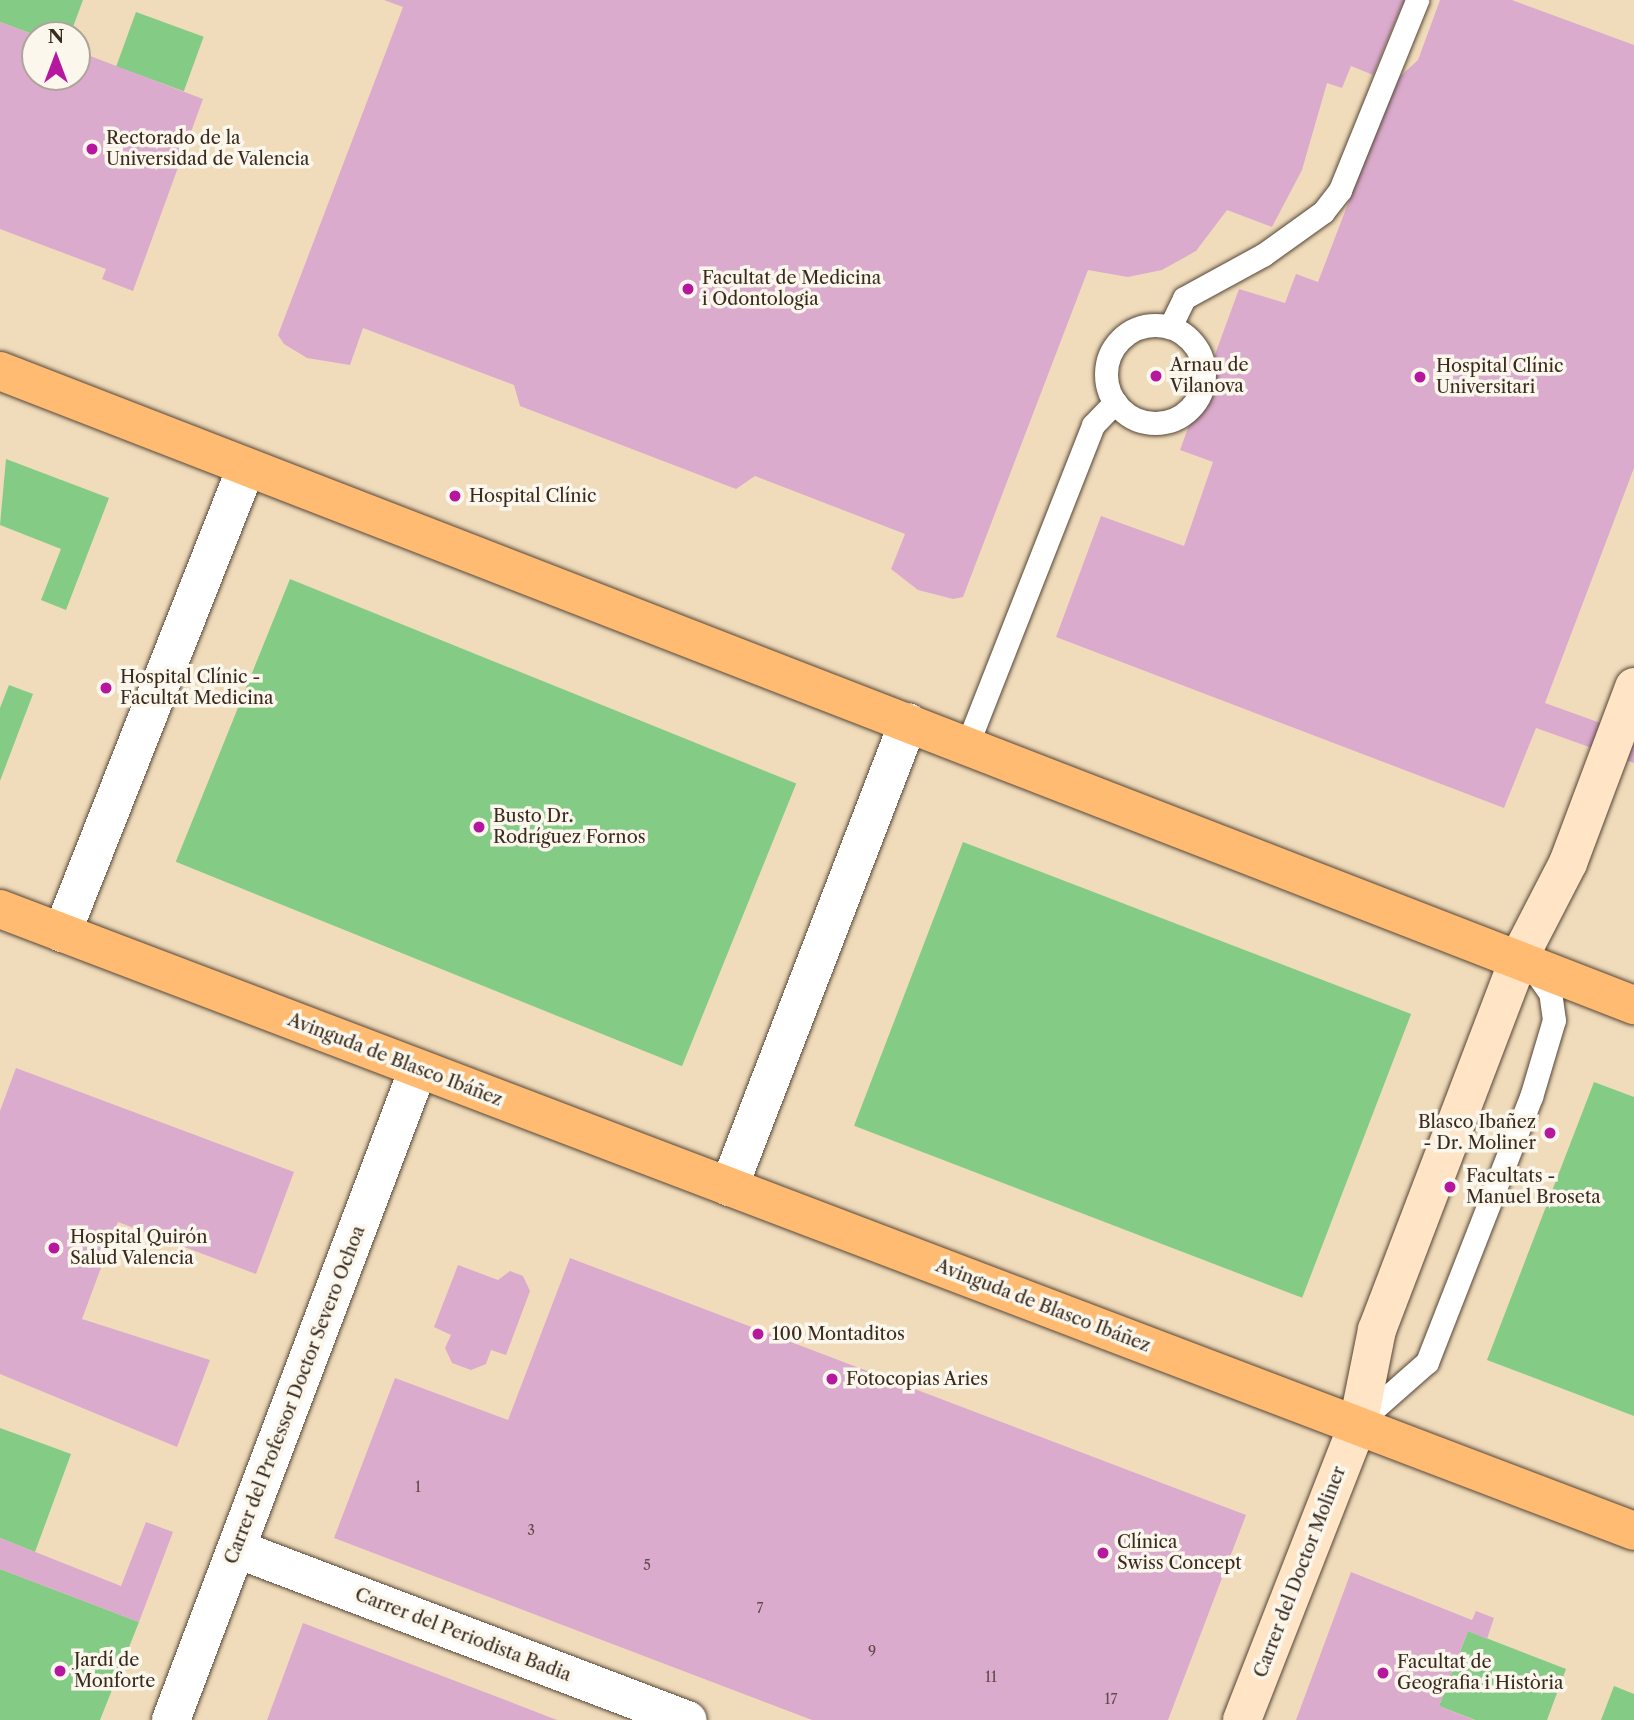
<!DOCTYPE html>
<meta charset="utf-8">
<style>
body{margin:0}
#map{position:relative;width:1634px;height:1720px;overflow:hidden;background:#f0dcbb;font-family:"Libre Caslon Text",serif}
div>[style]{position:absolute}
[style*='--x']{left:calc(var(--x)*1px);top:calc(var(--y)*1px);width:calc(var(--w)*1px);rotate:calc(var(--a)*1deg)}
.green>*{inset:0;background:#84cb86;transform-origin:0 0}
.building>*{inset:0;background:#dbabce}
.roads{filter:drop-shadow(0 0 2px #564536) drop-shadow(0 0 2px #564536)}
.lane>*{height:23px;margin:-11.5px;padding:0 11.5px;transform-origin:11.5px;border-radius:11.5px;background:#fff}
.lane>.ring{margin:-11.5px;padding:0;box-sizing:content-box;background:none;border:23px solid #fff;border-radius:50%}
.street>*{height:38px;margin:-19px;padding:0 19px;transform-origin:19px;border-radius:19px;background:#fff}
.secondary>*{height:38px;margin:-19px;padding:0 19px;transform-origin:19px;border-radius:19px;background:#ffe4c6}
.primary>*{height:38px;margin:-19px;padding:0 19px;transform-origin:19px;border-radius:19px;background:#ffbb71}
.dots>*{width:19px;height:19px;translate:-50% -50%;box-sizing:border-box;border:4px solid #fbf7ec;border-radius:50%}
span{translate:-50% -50%;white-space:nowrap;text-align:center;line-height:1.15;-webkit-text-stroke:7px #fbf7ec;paint-order:stroke}
.number-label{font-size:14px;color:#634a4a}
.number-label span{-webkit-text-stroke-width:0}
.poi-label{font-size:18px;color:#3b2a1e}
.left{translate:0 -50%;text-align:left}
.right{translate:-100% -50%;text-align:right}
.street-label{font-size:18px;color:#3b2a1e}
.north{position:absolute;left:21px;top:21px;width:70px;height:70px;box-sizing:border-box;background:#fbf7ec;border:2px solid #aea59a;border-radius:50%;rotate:0deg;font-size:19px;font-weight:700;line-height:28px;text-align:center;color:#3b2a1e}
.north::after{content:'';display:block;margin:auto;width:24px;height:32px;background:#b5179e;clip-path:polygon(50% 0,100% 100%,50% 72%,0 100%)}
</style>
<div id="map">
<div class="green">
<i style="clip-path:polygon(0 0,83px 0,70px 35px,35px 35px,0 22px)"></i>
<i style="left:136px;top:12px;width:72px;height:58px;rotate:20deg"></i>
<i style="clip-path:polygon(6px 459px,109px 498px,66px 610px,41px 600px,61px 549px,0 525px)"></i>
<i style="left:290px;top:579px;width:546px;height:305px;rotate:22deg"></i>
<i style="clip-path:polygon(9px 685px,33px 694px,0 781px,0 708px)"></i>
<i style="left:963px;top:842px;width:480px;height:304px;rotate:21deg"></i>
<i style="clip-path:polygon(1594px 1082px,1634px 1097px,1634px 1416px,1487px 1360px)"></i>
<i style="clip-path:polygon(0 1428px,71px 1454px,35px 1552px,0 1538px)"></i>
<i style="clip-path:polygon(0 1569px,139px 1622px,100px 1720px,0 1720px)"></i>
<i style="clip-path:polygon(1468px 1631px,1566px 1669px,1547px 1720px,1475px 1720px,1439px 1706px)"></i>
<i style="clip-path:polygon(1614px 1686px,1634px 1694px,1634px 1720px,1601px 1720px)"></i>
</div>
<div class="building">
<i style="clip-path:polygon(384px 0,1417px 0,1414px 7px,1402px 5px,1373px 75px,1351px 66px,1342px 88px,1327px 83px,1302px 170px,1272px 227px,1227px 210px,1196px 251px,1162px 270px,1128px 277px,1088px 270px,963px 597px,953px 599px,918px 590px,891px 569px,905px 534px,755px 476px,736px 489px,520px 406px,514px 385px,363px 328px,350px 365px,307px 358px,284px 344px,278px 335px,403px 7px)"></i>
<i style="clip-path:polygon(1440px 0,1512px 0,1634px 45px,1634px 468px,1545px 703px,1634px 735px,1634px 763px,1536px 728px,1504px 808px,1056px 637px,1101px 516px,1184px 546px,1213px 462px,1180px 450px,1239px 289px,1285px 303px,1296px 274px,1318px 282px,1395px 81px,1418px 60px)"></i>
<i style="clip-path:polygon(0 22px,35px 35px,35px 77px,77px 77px,77px 51px,203px 99px,133px 291px,102px 279px,106px 269px,0 229px)"></i>
<i style="clip-path:polygon(16px 1068px,294px 1172px,256px 1274px,118px 1222px,82px 1319px,210px 1360px,177px 1447px,0 1374px,0 1111px)"></i>
<i style="clip-path:polygon(570px 1258px,1246px 1515px,1168px 1720px,812px 1720px,334px 1538px,395px 1378px,508px 1420px)"></i>
<i style="clip-path:polygon(458px 1265px,498px 1280px,510px 1271px,523px 1276px,530px 1291px,506px 1355px,491px 1350px,486px 1364px,471px 1370px,452px 1363px,445px 1348px,451px 1335px,434px 1327px)"></i>
<i style="clip-path:polygon(146px 1522px,173px 1532px,139px 1622px,0 1569px,0 1538px,121px 1586px)"></i>
<i style="clip-path:polygon(1351px 1572px,1472px 1620px,1476px 1611px,1494px 1618px,1487px 1639px,1468px 1631px,1439px 1706px,1474px 1720px,1296px 1720px)"></i>
<i style="clip-path:polygon(303px 1623px,513px 1703px,557px 1720px,267px 1720px)"></i>
</div>
<div class="roads">
<div class="lane">
<i class="ring" style="left:1106px;top:325px;width:75px;height:75px"></i>
<i style="--x:1170;--y:327;--w:32;--a:-64"></i>
<i style="--x:1184;--y:298;--w:90;--a:-28.6"></i>
<i style="--x:1263;--y:255;--w:74;--a:-35.6"></i>
<i style="--x:1323;--y:212;--w:28;--a:-52"></i>
<i style="--x:1340;--y:190;--w:205;--a:-67.9"></i>
<i style="--x:967;--y:745;--w:344;--a:-68.5"></i>
<i style="--x:1093;--y:425;--w:32;--a:-46"></i>
<i style="--x:1360;--y:1421;--w:89;--a:-41.4"></i>
<i style="--x:1427;--y:1362;--w:285;--a:-68.6"></i>
<i style="--x:1531;--y:1097;--w:80;--a:-73.4"></i>
<i style="--x:1554;--y:1020;--w:27;--a:-98"></i>
<i style="--x:1550;--y:993;--w:29;--a:-125"></i>
</div>
<div class="street">
<i style="--x:62;--y:933;--w:500;--a:-68.41"></i>
<i style="--x:729;--y:1187;--w:498;--a:-68.9"></i>
<i style="--x:237;--y:1549;--w:482;--a:20.8"></i>
<i style="--x:171;--y:1720;--w:696;--a:-69.22"></i>
</div>
<div class="secondary">
<i style="--x:1242;--y:1720;--w:318;--a:-68.6"></i>
<i style="--x:1358;--y:1424;--w:96;--a:-78.6"></i>
<i style="--x:1377;--y:1330;--w:398;--a:-69.1"></i>
<i style="--x:1519;--y:958;--w:107;--a:-62.7"></i>
<i style="--x:1568;--y:863;--w:188;--a:-69.4"></i>
</div>
<div class="primary">
<i style="--x:0;--y:371;--w:1753;--a:21.21"></i>
<i style="--x:0;--y:909;--w:1748;--a:20.84"></i>
</div>
</div>
<div class="dots">
<i style="left:92px;top:149px;background:#b5179e"></i>
<i style="left:688px;top:289px;background:#b5179e"></i>
<i style="left:1156px;top:376px;background:#b5179e"></i>
<i style="left:1420px;top:377px;background:#b5179e"></i>
<i style="left:455px;top:496px;background:#b5179e"></i>
<i style="left:106px;top:688px;background:#b5179e"></i>
<i style="left:479px;top:827px;background:#b5179e"></i>
<i style="left:1550px;top:1133px;background:#b5179e"></i>
<i style="left:1450px;top:1187px;background:#b5179e"></i>
<i style="left:54px;top:1248px;background:#b5179e"></i>
<i style="left:758px;top:1334px;background:#b5179e"></i>
<i style="left:832px;top:1379px;background:#b5179e"></i>
<i style="left:1103px;top:1553px;background:#b5179e"></i>
<i style="left:60px;top:1671px;background:#b5179e"></i>
<i style="left:1383px;top:1673px;background:#b5179e"></i>
</div>
<div class="number-label">
<span style="left:418px;top:1487px">1</span>
<span style="left:531px;top:1530px">3</span>
<span style="left:647px;top:1565px">5</span>
<span style="left:760px;top:1608px">7</span>
<span style="left:872px;top:1651px">9</span>
<span style="left:991px;top:1677px">11</span>
<span style="left:1111px;top:1699px">17</span>
</div>
<div class="poi-label">
<span class="left" style="left:106px;top:149px">Rectorado de la<br>Universidad de Valencia</span>
<span class="left" style="left:702px;top:289px">Facultat de Medicina<br>i Odontologia</span>
<span class="left" style="left:1170px;top:376px">Arnau de<br>Vilanova</span>
<span class="left" style="left:1436px;top:377px">Hospital Clínic<br>Universitari</span>
<span class="left" style="left:469px;top:496px">Hospital Clínic</span>
<span class="left" style="left:120px;top:688px">Hospital Clínic -<br>Facultat Medicina</span>
<span class="left" style="left:493px;top:827px">Busto Dr.<br>Rodríguez Fornos</span>
<span class="right" style="left:1536px;top:1133px">Blasco Ibañez<br>- Dr. Moliner</span>
<span class="left" style="left:1466px;top:1187px">Facultats -<br>Manuel Broseta</span>
<span class="left" style="left:70px;top:1248px">Hospital Quirón<br>Salud Valencia</span>
<span class="left" style="left:772px;top:1334px">100 Montaditos</span>
<span class="left" style="left:846px;top:1379px">Fotocopias Aries</span>
<span class="left" style="left:1117px;top:1553px">Clínica<br>Swiss Concept</span>
<span class="left" style="left:74px;top:1671px">Jardí de<br>Monforte</span>
<span class="left" style="left:1397px;top:1673px">Facultat de<br>Geografia i Història</span>
</div>
<div class="street-label">
<span style="left:395px;top:1060px;rotate:21deg">Avinguda de Blasco Ibáñez</span>
<span style="left:1043px;top:1306px;rotate:21deg">Avinguda de Blasco Ibáñez</span>
<span style="left:295px;top:1395px;rotate:-69deg">Carrer del Professor Doctor Severo Ochoa</span>
<span style="left:1300px;top:1572px;rotate:-69deg">Carrer del Doctor Moliner</span>
<span style="left:463px;top:1635px;rotate:21deg">Carrer del Periodista Badia</span>
</div>
<div class="north">N</div>
</div>
